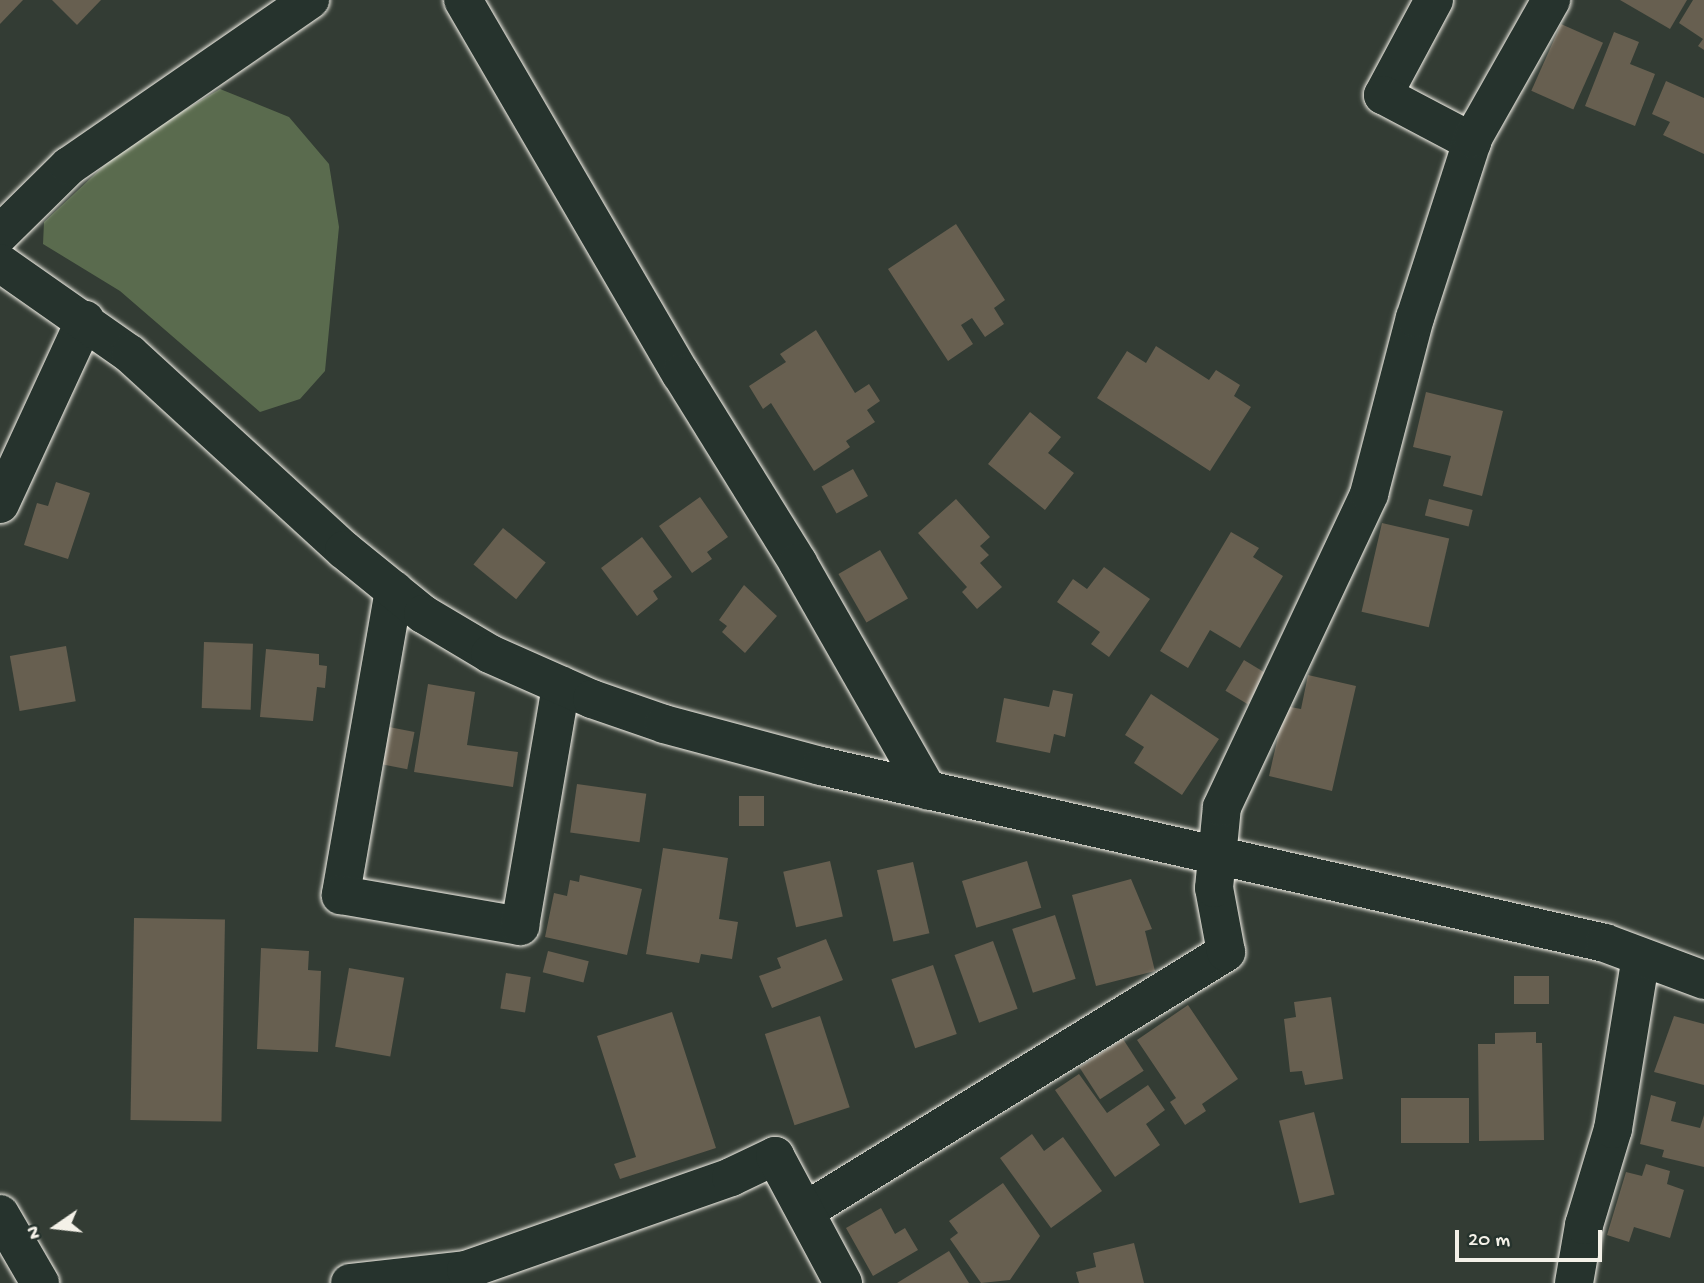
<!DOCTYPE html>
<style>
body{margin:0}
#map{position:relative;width:1704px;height:1283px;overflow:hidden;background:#333c34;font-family:"Gochi Hand",sans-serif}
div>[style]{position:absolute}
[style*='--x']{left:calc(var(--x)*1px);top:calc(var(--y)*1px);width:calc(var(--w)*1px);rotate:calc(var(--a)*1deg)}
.green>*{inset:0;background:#5a6b4e}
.building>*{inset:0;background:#675f50;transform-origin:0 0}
.roads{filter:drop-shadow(0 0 2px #f4f1e8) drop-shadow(0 0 2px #f4f1e8)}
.minor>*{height:38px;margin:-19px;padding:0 19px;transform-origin:19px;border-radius:19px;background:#26332d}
.tertiary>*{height:38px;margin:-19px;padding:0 19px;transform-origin:19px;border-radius:19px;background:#26332d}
span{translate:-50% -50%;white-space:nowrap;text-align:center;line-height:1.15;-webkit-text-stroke:6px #26332d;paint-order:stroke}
.north{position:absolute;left:21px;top:1192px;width:70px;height:70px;-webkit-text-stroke:5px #26332d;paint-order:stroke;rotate:256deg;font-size:19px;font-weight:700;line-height:28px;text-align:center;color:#f4f1e8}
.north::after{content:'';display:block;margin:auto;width:24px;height:32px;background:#f4f1e8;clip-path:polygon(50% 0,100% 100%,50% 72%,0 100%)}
.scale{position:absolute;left:1455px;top:1230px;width:147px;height:32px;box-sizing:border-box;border:4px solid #f4f1e8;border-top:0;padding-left:9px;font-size:21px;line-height:24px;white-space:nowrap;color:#f4f1e8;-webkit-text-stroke:5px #26332d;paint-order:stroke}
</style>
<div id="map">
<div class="green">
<i style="clip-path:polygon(220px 89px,289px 117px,329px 164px,339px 227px,325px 371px,300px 399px,260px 412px,120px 291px,43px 244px,44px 222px,126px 145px)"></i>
</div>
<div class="building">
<i style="clip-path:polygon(0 0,23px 0,0 24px)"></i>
<i style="clip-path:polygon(52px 0,101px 0,77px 25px)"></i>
<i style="clip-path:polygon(1620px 0,1687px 0,1670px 29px)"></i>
<i style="clip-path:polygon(1693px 0,1704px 0,1704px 50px,1698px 46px,1703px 39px,1679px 23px)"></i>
<i style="left:1561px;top:24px;width:46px;height:73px;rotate:24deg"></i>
<i style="clip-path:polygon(1614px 32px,1639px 42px,1630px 64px,1655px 74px,1635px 126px,1585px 106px)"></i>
<i style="clip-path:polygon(1666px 81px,1704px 98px,1704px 154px,1663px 135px,1670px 122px,1652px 114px)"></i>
<i style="clip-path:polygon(956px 224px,1005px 300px,994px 308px,1004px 324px,985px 337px,972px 318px,961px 325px,973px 344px,948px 361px,888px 269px)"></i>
<i style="clip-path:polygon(816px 330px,855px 393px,869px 384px,880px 401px,867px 410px,875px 422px,846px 441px,850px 447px,814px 471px,771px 403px,763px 409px,749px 386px,786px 362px,780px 354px)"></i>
<i style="clip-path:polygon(1156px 346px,1209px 380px,1216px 370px,1240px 385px,1234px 396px,1251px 407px,1210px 471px,1097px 398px,1127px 351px,1146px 363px)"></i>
<i style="clip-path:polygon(1426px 392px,1503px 411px,1482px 496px,1443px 486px,1451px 456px,1413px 447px)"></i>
<i style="clip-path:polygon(1030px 412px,1061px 437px,1048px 453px,1074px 473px,1045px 510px,988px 464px)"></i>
<i style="left:853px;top:469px;width:31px;height:36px;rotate:61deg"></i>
<i style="clip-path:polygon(56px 482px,90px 493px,68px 559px,24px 545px,37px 503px,48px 506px)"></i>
<i style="clip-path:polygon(700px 497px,728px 537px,707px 552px,712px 559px,692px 573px,659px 526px)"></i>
<i style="clip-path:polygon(956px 499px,990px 537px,980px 546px,989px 555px,980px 563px,1002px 587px,977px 609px,962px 592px,967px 587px,918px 533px)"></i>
<i style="left:1429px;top:499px;width:45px;height:17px;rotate:14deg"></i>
<i style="left:1382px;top:523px;width:69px;height:91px;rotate:13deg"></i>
<i style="left:503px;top:528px;width:55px;height:47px;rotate:39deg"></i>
<i style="clip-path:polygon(1231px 532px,1259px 548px,1253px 557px,1283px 576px,1240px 648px,1210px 630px,1188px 668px,1160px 651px)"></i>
<i style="clip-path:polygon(642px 537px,672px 577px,653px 591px,658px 599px,637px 616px,601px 568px)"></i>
<i style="left:880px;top:550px;width:56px;height:48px;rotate:60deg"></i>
<i style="clip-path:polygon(1104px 567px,1150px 599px,1109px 657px,1091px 644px,1100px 632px,1057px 602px,1073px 579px,1087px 589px)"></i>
<i style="clip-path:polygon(744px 585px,777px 616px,745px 653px,722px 632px,727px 626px,719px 620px)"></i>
<i style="left:204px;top:642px;width:49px;height:66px;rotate:2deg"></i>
<i style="left:66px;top:646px;width:56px;height:57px;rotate:80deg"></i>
<i style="clip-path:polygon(266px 649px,319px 654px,319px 665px,327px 666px,325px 688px,317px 687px,313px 721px,260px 717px)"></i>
<i style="left:1244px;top:660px;width:26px;height:36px;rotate:31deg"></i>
<i style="clip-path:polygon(1308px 675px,1356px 686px,1332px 791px,1269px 776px,1285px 706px,1301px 709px)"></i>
<i style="clip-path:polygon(428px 684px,475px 692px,467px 745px,518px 752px,513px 787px,414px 772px)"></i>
<i style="clip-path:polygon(1053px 690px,1073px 694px,1065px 737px,1054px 734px,1050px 753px,996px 742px,1004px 698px,1049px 707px)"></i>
<i style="clip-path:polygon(1151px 694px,1219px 739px,1182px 795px,1134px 763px,1144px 747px,1125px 735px)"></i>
<i style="left:389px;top:727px;width:26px;height:38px;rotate:11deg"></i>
<i style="left:577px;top:784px;width:70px;height:49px;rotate:8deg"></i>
<i style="left:739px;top:796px;width:25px;height:30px"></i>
<i style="clip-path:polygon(663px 848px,728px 858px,719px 919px,738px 922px,732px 959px,701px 954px,699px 963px,646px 954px)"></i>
<i style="left:830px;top:861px;width:57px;height:48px;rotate:77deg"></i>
<i style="left:1027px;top:861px;width:49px;height:68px;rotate:73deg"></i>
<i style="left:913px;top:862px;width:73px;height:37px;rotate:77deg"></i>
<i style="clip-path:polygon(580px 875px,642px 889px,627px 955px,545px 937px,554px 893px,567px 896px,570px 880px,579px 882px)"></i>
<i style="clip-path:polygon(1131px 879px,1152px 929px,1145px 931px,1155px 971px,1096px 986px,1072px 895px)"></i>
<i style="left:1055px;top:915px;width:67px;height:45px;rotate:72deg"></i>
<i style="left:134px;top:918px;width:91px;height:202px;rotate:1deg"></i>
<i style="clip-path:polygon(826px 939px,843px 980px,772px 1008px,759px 976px,781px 968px,777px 958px)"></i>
<i style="left:993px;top:941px;width:72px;height:41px;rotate:70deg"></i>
<i style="clip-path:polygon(261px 948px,309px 951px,308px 970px,321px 971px,318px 1052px,257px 1049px)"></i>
<i style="left:548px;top:951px;width:42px;height:22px;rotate:14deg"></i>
<i style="left:933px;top:965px;width:73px;height:44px;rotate:71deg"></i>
<i style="left:349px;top:968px;width:56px;height:80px;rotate:10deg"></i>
<i style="left:506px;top:973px;width:25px;height:36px;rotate:9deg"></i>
<i style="left:1514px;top:976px;width:35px;height:28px"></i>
<i style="clip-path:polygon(1331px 997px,1343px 1079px,1305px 1085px,1302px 1071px,1290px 1072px,1284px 1019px,1296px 1017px,1294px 1002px)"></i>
<i style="clip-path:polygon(1188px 1005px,1238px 1079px,1202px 1104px,1206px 1111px,1185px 1125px,1170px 1102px,1176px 1098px,1137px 1040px)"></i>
<i style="clip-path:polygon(672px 1012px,716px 1148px,620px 1179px,614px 1164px,636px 1157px,597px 1036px)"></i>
<i style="left:820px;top:1016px;width:96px;height:58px;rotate:72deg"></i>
<i style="clip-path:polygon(1674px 1016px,1704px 1024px,1704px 1085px,1654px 1072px)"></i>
<i style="clip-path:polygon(1536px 1032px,1536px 1043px,1542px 1043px,1544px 1140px,1479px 1141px,1478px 1044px,1495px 1044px,1495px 1033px)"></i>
<i style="left:1123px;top:1039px;width:38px;height:52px;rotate:57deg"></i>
<i style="clip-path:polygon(1079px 1074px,1107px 1113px,1148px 1085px,1165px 1110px,1146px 1124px,1160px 1145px,1115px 1177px,1055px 1090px)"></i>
<i style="clip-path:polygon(1651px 1095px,1676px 1102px,1671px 1121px,1700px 1128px,1704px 1115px,1704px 1167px,1662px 1157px,1664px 1150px,1640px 1144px)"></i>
<i style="left:1469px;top:1098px;width:45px;height:68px;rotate:90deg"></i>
<i style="left:1314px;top:1112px;width:85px;height:36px;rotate:76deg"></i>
<i style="clip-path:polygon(1032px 1134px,1044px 1151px,1063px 1137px,1102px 1191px,1051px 1228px,1000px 1158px)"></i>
<i style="clip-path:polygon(1646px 1164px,1670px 1171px,1667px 1184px,1684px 1190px,1670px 1238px,1634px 1227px,1629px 1242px,1607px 1235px,1626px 1172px,1642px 1176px)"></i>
<i style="clip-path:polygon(1003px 1183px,1040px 1236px,1010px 1280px,981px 1283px,950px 1239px,958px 1233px,949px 1221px)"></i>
<i style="clip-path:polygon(881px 1208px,895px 1234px,905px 1228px,918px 1250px,873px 1276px,846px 1228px)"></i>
<i style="clip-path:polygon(1134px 1243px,1144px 1283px,1079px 1283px,1076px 1272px,1096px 1267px,1093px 1253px)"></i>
<i style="clip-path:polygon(949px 1251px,969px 1283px,897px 1283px)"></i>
</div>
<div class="roads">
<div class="minor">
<i style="--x:463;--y:0;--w:433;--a:59.8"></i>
<i style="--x:681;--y:374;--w:222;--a:58.2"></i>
<i style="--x:798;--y:563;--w:262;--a:60.3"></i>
<i style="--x:1434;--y:0;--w:108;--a:118.2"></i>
<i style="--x:1383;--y:95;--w:101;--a:27.8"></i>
<i style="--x:0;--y:234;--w:97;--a:-44.6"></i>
<i style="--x:69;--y:166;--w:293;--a:-34.6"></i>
<i style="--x:0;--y:504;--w:203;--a:-65.2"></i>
<i style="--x:394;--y:590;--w:310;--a:99.9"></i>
<i style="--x:341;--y:895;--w:182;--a:9.8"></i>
<i style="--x:520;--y:926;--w:244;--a:-80.3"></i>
<i style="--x:807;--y:1210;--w:492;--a:-31.6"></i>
<i style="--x:1226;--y:952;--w:65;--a:-100.6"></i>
<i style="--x:1214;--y:888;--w:81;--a:-84.4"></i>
<i style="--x:1222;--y:807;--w:346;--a:-64.8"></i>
<i style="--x:1369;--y:494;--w:182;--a:-75.4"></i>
<i style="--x:1415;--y:318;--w:189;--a:-72.1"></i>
<i style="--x:1473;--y:138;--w:159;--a:-60.5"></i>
<i style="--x:0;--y:1214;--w:80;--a:59.9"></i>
<i style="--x:350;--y:1283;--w:117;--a:-6.4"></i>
<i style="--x:466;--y:1270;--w:281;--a:-19.3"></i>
<i style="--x:731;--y:1177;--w:49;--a:-25.5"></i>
<i style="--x:775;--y:1156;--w:144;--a:61.8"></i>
<i style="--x:1574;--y:1283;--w:59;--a:-80.2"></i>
<i style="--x:1584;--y:1225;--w:100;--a:-73.2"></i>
<i style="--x:1613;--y:1129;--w:174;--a:-80.8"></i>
</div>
<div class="tertiary">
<i style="--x:0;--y:263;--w:159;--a:35"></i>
<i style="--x:130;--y:354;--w:290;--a:42.5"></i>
<i style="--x:344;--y:550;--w:102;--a:39"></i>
<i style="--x:423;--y:614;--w:78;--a:30.8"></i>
<i style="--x:490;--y:654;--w:111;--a:23.8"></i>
<i style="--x:592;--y:699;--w:76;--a:19.1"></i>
<i style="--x:664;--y:724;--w:163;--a:15"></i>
<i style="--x:821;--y:766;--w:804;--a:12.72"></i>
<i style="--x:1605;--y:943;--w:106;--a:20.5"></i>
</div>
</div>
<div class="north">N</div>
<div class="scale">20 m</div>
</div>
